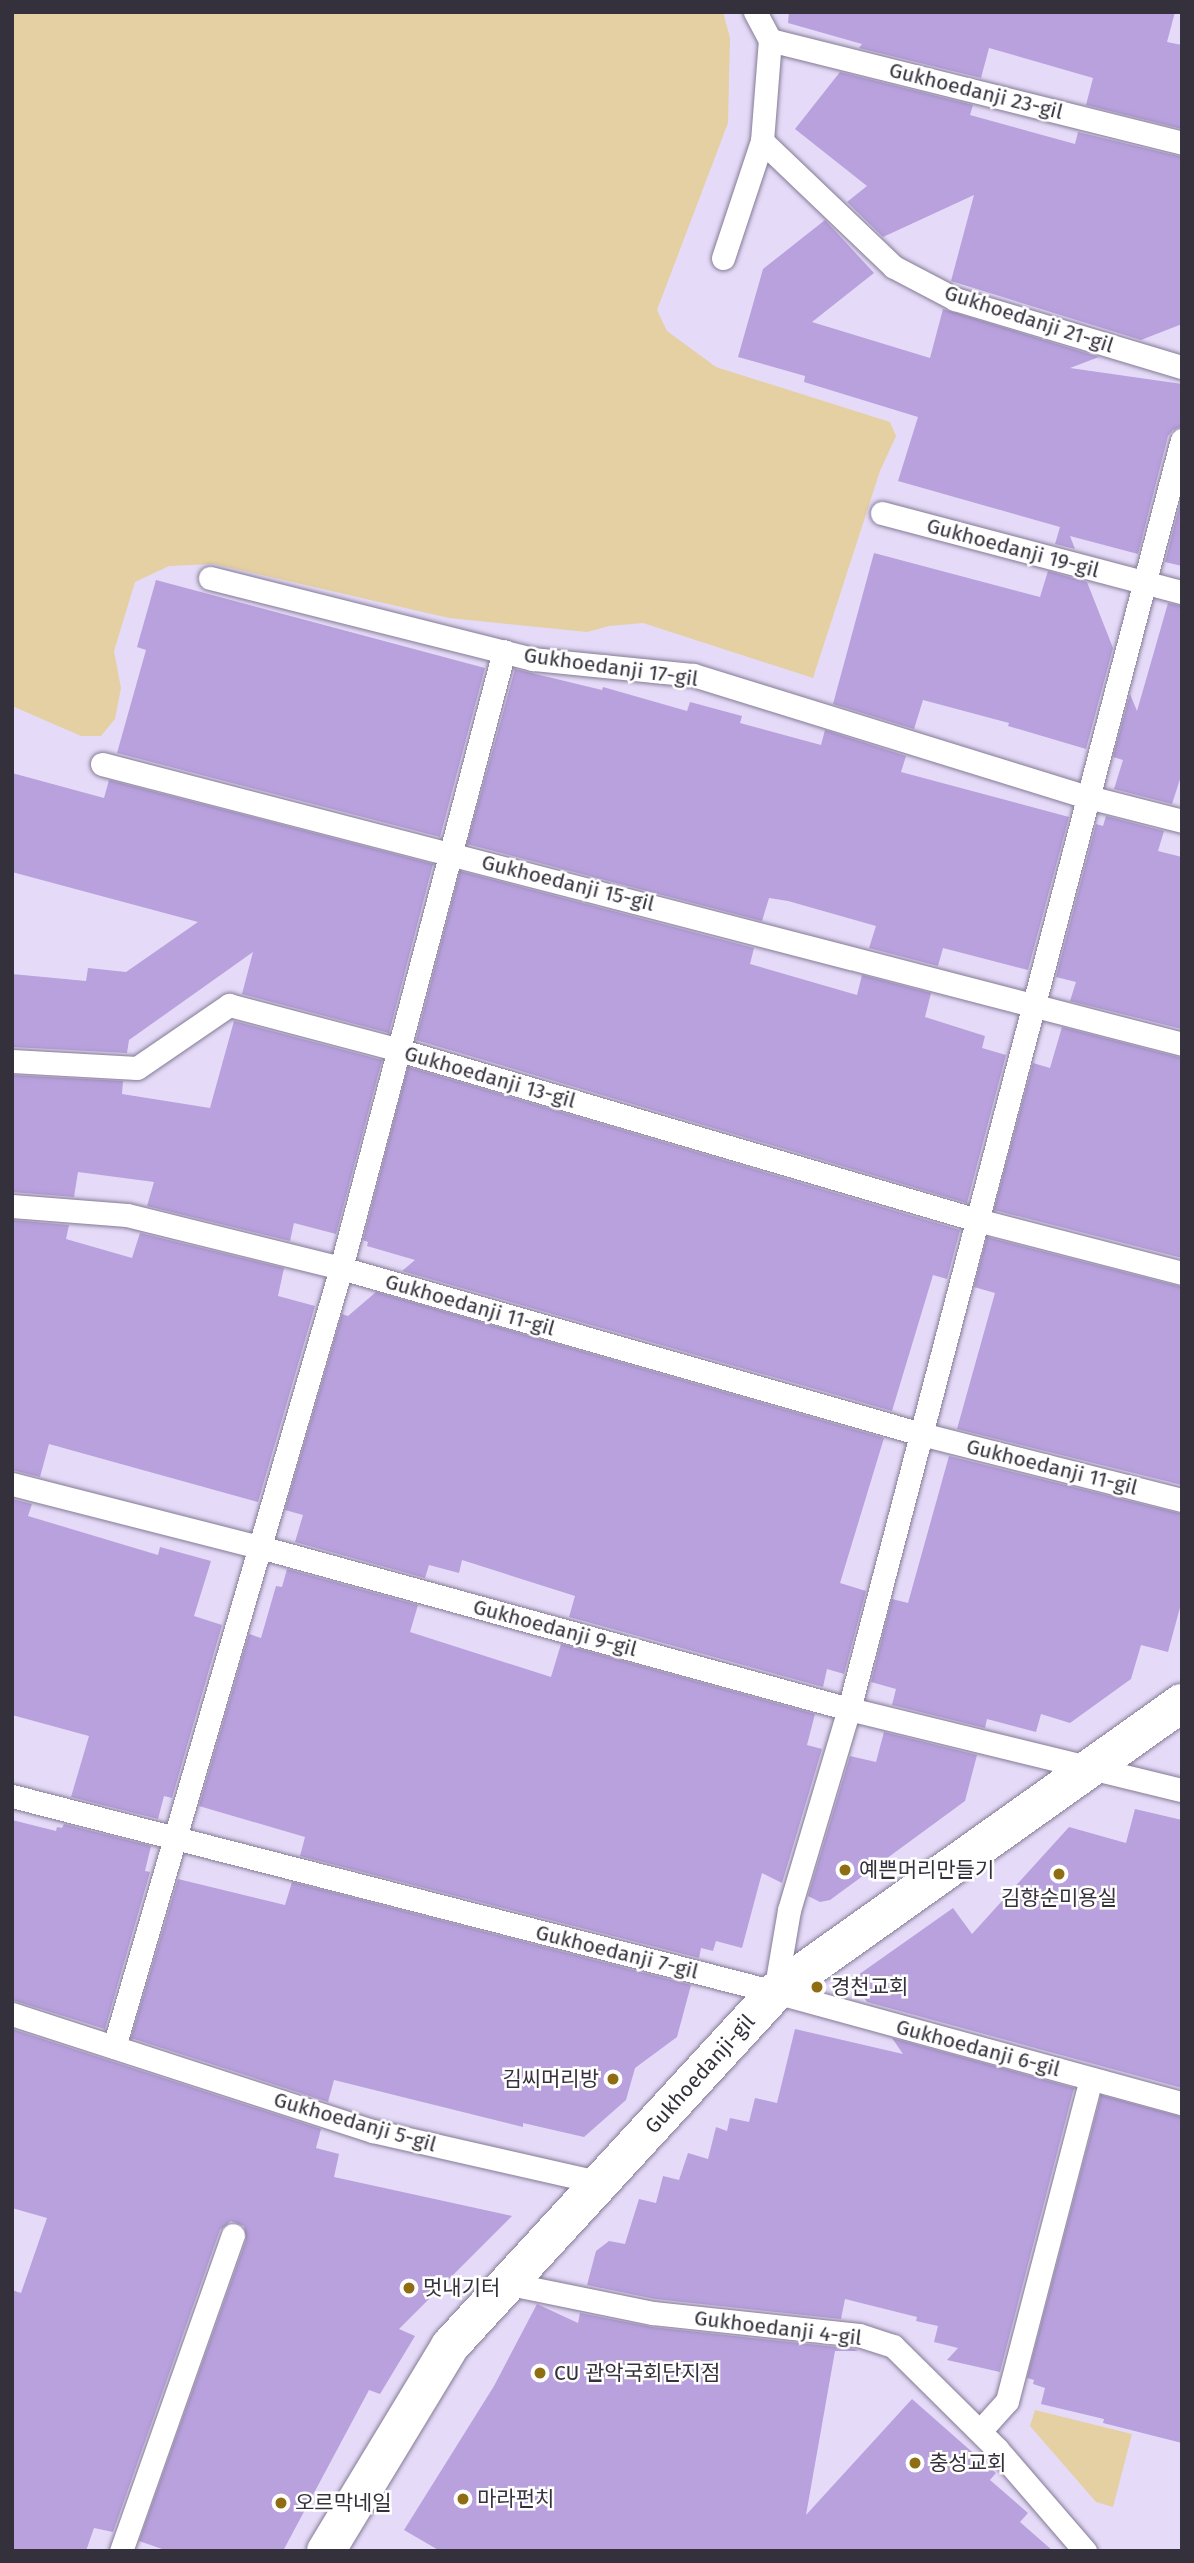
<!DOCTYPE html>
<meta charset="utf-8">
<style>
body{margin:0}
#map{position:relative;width:1194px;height:2563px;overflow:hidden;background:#e5dbf8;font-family:"Fira Sans","Noto Sans KR",sans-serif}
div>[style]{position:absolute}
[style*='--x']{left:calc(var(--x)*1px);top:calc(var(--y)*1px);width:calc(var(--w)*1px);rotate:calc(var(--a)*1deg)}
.green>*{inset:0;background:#e4d0a2}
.building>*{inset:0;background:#b8a1dd}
.roads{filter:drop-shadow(0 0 2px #847b95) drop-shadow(0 0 2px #847b95)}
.lane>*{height:23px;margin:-11.5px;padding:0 11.5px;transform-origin:11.5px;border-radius:11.5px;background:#fff}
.secondary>*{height:38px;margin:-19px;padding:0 19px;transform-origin:19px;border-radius:19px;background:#fff}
.dots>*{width:19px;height:19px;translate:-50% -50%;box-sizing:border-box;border:4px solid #fff;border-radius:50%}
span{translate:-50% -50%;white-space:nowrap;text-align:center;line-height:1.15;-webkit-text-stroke:5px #fff;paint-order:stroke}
.street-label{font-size:21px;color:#35313c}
.poi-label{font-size:21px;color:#35313c}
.left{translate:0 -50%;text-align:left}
.right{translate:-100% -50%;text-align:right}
.frame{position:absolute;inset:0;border:14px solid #35313c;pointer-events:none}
</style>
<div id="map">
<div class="green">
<i style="clip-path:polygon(12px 12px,723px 12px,730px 38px,728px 123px,657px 310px,667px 331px,716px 367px,890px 422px,896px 436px,880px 471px,813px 678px,643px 623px,609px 626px,587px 632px,449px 618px,214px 564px,169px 566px,135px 582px,114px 651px,121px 688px,115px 719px,101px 736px,81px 736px,12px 706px)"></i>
<i style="clip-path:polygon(1035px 2410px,1132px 2434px,1113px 2507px,1096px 2502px,1030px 2426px)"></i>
</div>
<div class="building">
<i style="clip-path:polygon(789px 12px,1175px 12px,1167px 42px,1182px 45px,1182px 129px,1086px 105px,1093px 78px,989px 48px,981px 78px,859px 48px,862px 44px,788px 23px)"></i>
<i style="clip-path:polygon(840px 72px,973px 105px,970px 115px,1075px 144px,1078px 132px,1182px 157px,1182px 324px,1141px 340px,951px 281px,974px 195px,883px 237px,847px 202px,867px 186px,795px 129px)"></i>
<i style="clip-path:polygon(825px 220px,874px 273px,812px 322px,930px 358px,943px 309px,1099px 357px,1070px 368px,1182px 384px,1182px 426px,1173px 430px,1168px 436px,1138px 554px,1070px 536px,1075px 549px,1055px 544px,1060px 527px,898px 481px,918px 417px,804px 382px,805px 376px,738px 357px,763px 269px)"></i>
<i style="clip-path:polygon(1182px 496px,1182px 566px,1165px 562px)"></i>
<i style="clip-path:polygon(874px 553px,1040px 597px,1048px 571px,1087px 582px,1113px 648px,1086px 749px,1008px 726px,1009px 723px,923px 700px,914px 729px,833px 704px)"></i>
<i style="clip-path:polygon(156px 580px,485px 668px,440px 837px,117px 753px,146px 650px,137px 647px)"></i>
<i style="clip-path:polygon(1168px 603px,1182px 606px,1182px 773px,1172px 804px,1114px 789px,1123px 760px,1113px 757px,1130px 694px,1137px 711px)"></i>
<i style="clip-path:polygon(515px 669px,602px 690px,603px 687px,687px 711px,690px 702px,742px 716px,740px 723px,821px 745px,825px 730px,906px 756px,901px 772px,1069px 817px,1028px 970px,943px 948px,938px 966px,869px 948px,876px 926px,788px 901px,769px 898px,762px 921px,467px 844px)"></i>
<i style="clip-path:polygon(12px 773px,104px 798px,109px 780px,433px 864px,389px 1033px,242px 994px,253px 952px,129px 1040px,127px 1053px,12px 1047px,12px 974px,86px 981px,88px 968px,126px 972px,198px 922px,12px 872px)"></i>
<i style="clip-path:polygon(1106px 816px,1164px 831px,1158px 851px,1182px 857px,1182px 1029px,1070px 1001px,1076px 982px,1056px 977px,1096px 824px,1103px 826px)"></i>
<i style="clip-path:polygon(460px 871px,754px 948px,750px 964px,857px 995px,862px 975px,931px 993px,925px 1017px,985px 1036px,982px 1048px,1006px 1055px,967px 1203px,416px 1040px)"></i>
<i style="clip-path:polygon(234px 1021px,382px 1060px,336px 1234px,294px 1223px,290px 1241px,147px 1206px,154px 1182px,78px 1172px,74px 1197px,12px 1192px,12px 1075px,123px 1081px,122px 1094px,210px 1108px)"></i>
<i style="clip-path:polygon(1062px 1027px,1182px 1058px,1182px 1258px,994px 1210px,1033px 1063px,1050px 1068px)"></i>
<i style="clip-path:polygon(408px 1067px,960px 1230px,947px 1279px,933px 1275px,892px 1411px,402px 1271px,415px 1260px,367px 1246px,368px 1242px,363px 1240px)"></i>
<i style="clip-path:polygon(12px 1220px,69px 1225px,66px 1239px,132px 1258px,140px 1233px,284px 1268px,278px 1296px,315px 1306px,258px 1502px,49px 1444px,40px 1477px,12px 1470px)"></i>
<i style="clip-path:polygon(987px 1237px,1182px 1287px,1182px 1485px,957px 1429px,995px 1293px,974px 1287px)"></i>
<i style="clip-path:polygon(376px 1292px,884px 1438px,840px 1583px,866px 1591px,844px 1674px,827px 1669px,823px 1687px,569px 1617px,575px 1596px,462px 1560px,459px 1573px,429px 1565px,425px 1578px,295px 1542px,303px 1515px,285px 1510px,342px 1314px,348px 1316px)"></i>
<i style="clip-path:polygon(949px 1456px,1182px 1514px,1182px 1600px,1168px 1652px,1141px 1645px,1131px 1679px,1070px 1723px,1041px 1714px,1036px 1732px,987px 1719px,985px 1728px,892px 1705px,896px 1689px,871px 1682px,892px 1599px,908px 1603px)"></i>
<i style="clip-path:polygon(12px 1499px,32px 1504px,28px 1516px,158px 1555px,160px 1547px,211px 1561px,194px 1616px,222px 1625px,172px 1798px,164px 1796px,158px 1819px,71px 1797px,89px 1736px,12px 1715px)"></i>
<i style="clip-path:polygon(287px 1569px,418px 1605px,410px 1632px,551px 1677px,561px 1644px,815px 1714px,807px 1745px,822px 1749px,782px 1883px,762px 1873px,742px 1948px,716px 1941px,713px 1951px,701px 1948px,699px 1958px,300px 1856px,305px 1837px,199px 1806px,249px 1634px,261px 1638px,276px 1586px,282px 1587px)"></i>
<i style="clip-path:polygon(884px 1732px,977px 1755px,965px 1801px,830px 1900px,820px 1902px,808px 1896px,850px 1756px,876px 1762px)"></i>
<i style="clip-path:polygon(1135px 1809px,1182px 1820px,1182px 2088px,867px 2002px,851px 1980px,953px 1908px,972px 1934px,1069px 1827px,1126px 1843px)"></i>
<i style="clip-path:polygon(12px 1820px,56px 1831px,57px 1827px,62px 1828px,64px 1824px,151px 1846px,145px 1871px,150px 1872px,105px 2029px,12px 2000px)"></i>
<i style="clip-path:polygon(178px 1879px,285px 1905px,292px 1882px,691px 1985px,677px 2037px,635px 2068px,626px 2100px,584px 2137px,523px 2123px,523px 2127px,334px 2080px,328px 2102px,131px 2038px)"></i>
<i style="clip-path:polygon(12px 2029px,321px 2129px,316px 2148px,339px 2154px,334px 2177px,512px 2216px,399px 2329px,415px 2336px,380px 2394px,369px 2390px,283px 2551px,168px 2551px,139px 2541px,246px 2240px,244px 2226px,231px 2221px,220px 2230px,113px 2532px,94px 2528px,86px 2551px,12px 2551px,12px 2290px,21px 2293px,47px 2218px,12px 2208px)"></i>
<i style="clip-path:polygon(795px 2029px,903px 2054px,892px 2038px,1074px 2088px,1000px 2372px,947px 2360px,958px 2348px,934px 2342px,938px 2326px,916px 2321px,917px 2317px,845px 2299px,841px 2319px,655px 2299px,587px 2285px,596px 2251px,609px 2241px,625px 2244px,639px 2199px,656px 2203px,663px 2176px,679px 2180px,688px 2153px,708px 2159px,716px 2127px,727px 2131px,730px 2118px,749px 2122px,755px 2098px,777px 2103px)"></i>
<i style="clip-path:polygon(1101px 2095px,1182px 2117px,1182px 2443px,1103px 2423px,1104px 2419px,1041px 2404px,1045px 2388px,1033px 2384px,1034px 2380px,1027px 2378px)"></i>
<i style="clip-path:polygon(537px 2304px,578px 2323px,580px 2313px,652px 2327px,854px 2349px,858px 2351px,835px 2351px,806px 2515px,912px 2399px,996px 2473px,990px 2480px,1028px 2513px,1020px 2522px,1053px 2551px,440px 2551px,404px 2530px,494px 2386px)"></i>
</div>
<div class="roads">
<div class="lane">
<i style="--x:770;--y:40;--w:425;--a:14"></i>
<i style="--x:762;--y:141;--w:182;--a:43.7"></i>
<i style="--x:894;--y:267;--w:69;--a:27.7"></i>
<i style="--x:955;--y:299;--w:237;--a:16.7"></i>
<i style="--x:723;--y:258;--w:123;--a:-71.6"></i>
<i style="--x:762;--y:141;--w:101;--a:-85.5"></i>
<i style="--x:770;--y:40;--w:32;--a:-118"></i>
<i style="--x:882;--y:513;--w:310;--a:14.8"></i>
<i style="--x:210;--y:578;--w:333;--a:14.1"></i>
<i style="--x:533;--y:659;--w:161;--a:5.7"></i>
<i style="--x:693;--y:675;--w:413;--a:17.2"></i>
<i style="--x:1088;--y:797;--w:97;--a:14.3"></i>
<i style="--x:102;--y:764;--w:1116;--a:14.53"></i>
<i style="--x:12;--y:1061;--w:125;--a:3.2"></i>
<i style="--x:137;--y:1068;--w:112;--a:-34.4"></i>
<i style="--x:229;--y:1005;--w:176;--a:14.8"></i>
<i style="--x:399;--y:1050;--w:602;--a:16.39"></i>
<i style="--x:977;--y:1220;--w:212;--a:14.5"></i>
<i style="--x:12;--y:1206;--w:115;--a:4.5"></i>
<i style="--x:127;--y:1215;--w:220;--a:13.9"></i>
<i style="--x:341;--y:1268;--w:603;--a:15.97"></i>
<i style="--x:921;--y:1434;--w:269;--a:14.2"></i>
<i style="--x:12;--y:1484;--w:256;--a:14.3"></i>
<i style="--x:260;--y:1547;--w:611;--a:15.38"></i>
<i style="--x:849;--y:1709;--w:343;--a:13.7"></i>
<i style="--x:12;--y:1796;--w:788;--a:14.41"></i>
<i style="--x:775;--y:1992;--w:422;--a:15.3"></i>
<i style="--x:775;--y:1992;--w:83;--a:-80.3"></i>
<i style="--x:789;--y:1910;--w:210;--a:-73.4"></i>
<i style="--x:849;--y:1709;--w:1312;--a:-75.3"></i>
<i style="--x:12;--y:2014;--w:379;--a:18"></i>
<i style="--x:373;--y:2131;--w:234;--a:12.8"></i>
<i style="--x:114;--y:2047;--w:811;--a:-73.75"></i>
<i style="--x:341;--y:1268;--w:638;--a:-75.2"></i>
<i style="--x:510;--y:2284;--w:146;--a:11.5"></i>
<i style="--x:653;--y:2313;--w:207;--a:6.1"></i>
<i style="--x:859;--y:2335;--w:36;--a:18"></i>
<i style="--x:893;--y:2346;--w:146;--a:44.7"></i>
<i style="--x:997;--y:2449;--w:135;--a:49.2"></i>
<i style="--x:980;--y:2431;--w:40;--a:-48"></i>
<i style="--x:1007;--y:2401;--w:333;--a:-75.4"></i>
<i style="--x:121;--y:2551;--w:335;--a:-70.5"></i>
</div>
<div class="secondary">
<i style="--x:326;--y:2551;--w:240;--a:-58.8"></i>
<i style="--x:450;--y:2346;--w:481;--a:-47.4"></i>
<i style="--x:775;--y:1992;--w:499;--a:-35.4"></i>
</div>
</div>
<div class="dots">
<i style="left:845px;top:1870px;background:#8f6e13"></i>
<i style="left:1059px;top:1874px;background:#8f6e13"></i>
<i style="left:817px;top:1987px;background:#8f6e13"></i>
<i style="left:613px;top:2079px;background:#8f6e13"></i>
<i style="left:409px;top:2288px;background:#8f6e13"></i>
<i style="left:540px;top:2373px;background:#8f6e13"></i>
<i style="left:915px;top:2463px;background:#8f6e13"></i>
<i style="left:463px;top:2499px;background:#8f6e13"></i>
<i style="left:281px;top:2503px;background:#8f6e13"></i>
</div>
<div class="street-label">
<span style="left:976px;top:91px;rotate:14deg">Gukhoedanji 23-gil</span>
<span style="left:1029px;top:319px;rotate:18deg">Gukhoedanji 21-gil</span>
<span style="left:1013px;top:548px;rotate:15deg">Gukhoedanji 19-gil</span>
<span style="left:611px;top:667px;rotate:8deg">Gukhoedanji 17-gil</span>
<span style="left:568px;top:883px;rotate:14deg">Gukhoedanji 15-gil</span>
<span style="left:490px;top:1077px;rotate:16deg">Gukhoedanji 13-gil</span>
<span style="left:470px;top:1305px;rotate:16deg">Gukhoedanji 11-gil</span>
<span style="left:1052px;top:1467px;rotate:14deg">Gukhoedanji 11-gil</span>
<span style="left:555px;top:1628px;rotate:15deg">Gukhoedanji 9-gil</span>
<span style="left:617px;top:1952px;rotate:14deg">Gukhoedanji 7-gil</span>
<span style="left:978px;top:2048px;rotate:15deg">Gukhoedanji 6-gil</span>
<span style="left:700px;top:2074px;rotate:-48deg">Gukhoedanji-gil</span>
<span style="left:355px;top:2122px;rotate:16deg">Gukhoedanji 5-gil</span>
<span style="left:778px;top:2328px;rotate:7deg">Gukhoedanji 4-gil</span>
</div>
<div class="poi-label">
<span class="left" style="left:859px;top:1870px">예쁜머리만들기</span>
<span style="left:1059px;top:1898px">김향순미용실</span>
<span class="left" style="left:831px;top:1987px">경천교회</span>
<span class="right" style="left:599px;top:2079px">김씨머리방</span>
<span class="left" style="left:423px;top:2288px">멋내기터</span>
<span class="left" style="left:554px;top:2373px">CU 관악국회단지점</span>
<span class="left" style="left:929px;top:2463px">충성교회</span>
<span class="left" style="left:477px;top:2499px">마라펀치</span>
<span class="left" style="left:295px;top:2503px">오르막네일</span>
</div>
<div class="frame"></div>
</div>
